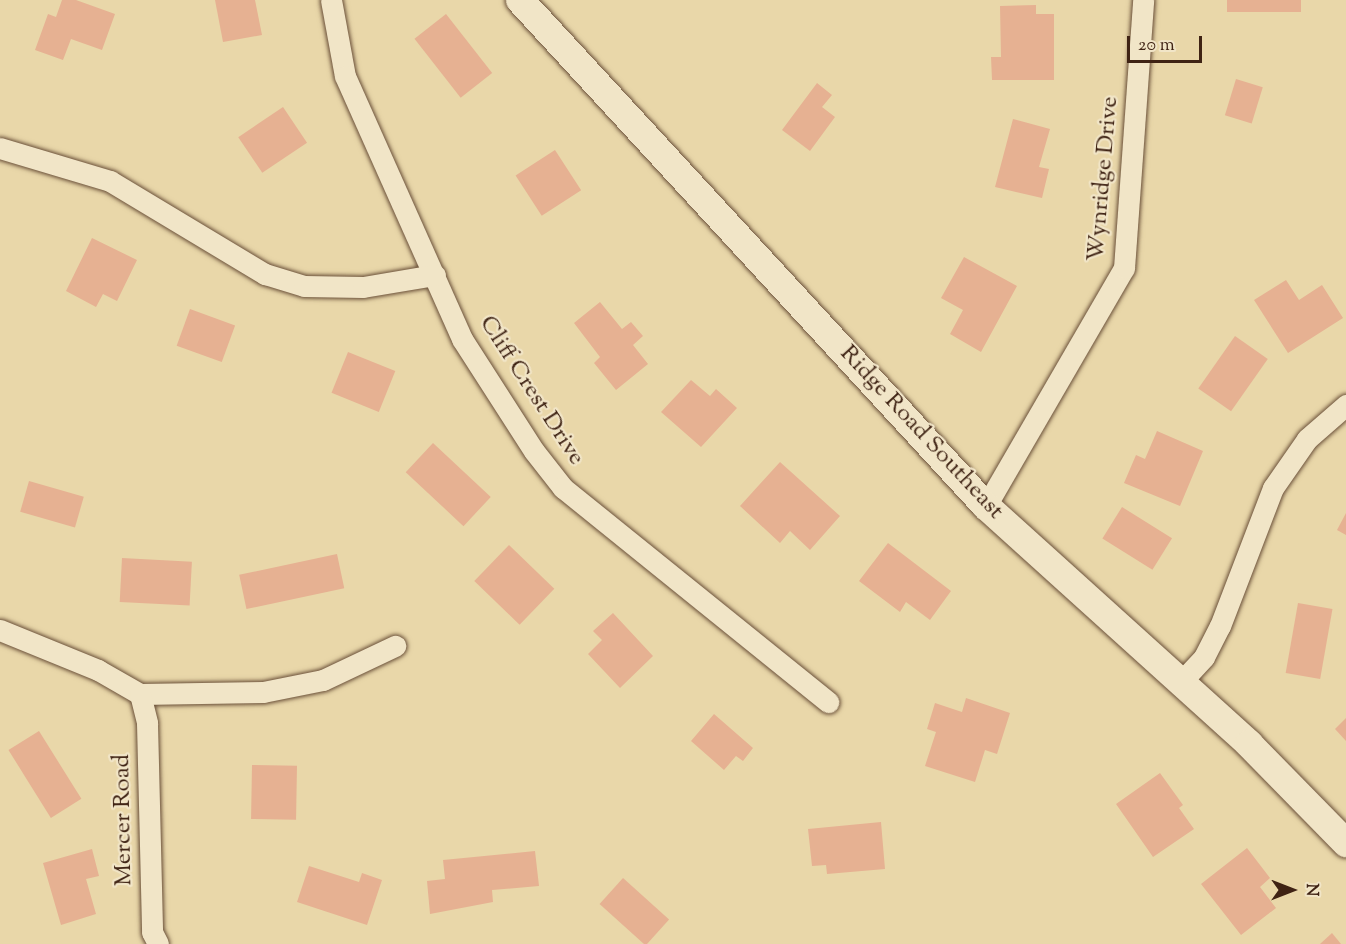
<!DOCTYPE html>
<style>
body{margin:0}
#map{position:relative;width:1346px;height:944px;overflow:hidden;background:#e9d7a9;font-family:"Sorts Mill Goudy",serif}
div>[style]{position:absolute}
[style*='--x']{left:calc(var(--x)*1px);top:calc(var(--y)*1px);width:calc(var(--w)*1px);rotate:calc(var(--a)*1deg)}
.building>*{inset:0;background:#e6b192;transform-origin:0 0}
.roads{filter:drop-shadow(0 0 2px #6a5039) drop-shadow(0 0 2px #6a5039)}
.street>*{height:21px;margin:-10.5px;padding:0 10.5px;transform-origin:10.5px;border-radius:10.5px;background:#f1e5c7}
.secondary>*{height:28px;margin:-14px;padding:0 14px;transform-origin:14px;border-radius:14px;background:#f1e5c7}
span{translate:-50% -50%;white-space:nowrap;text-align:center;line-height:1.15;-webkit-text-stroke:4.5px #f1e5c7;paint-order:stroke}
.street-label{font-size:24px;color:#3f2314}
.north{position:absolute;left:1262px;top:860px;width:60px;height:60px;-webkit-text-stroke:4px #f1e5c7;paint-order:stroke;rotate:90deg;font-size:16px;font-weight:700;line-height:24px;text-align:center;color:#3f2314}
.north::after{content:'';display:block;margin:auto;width:21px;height:27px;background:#3f2314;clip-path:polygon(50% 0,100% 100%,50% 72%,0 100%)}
.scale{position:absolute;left:1127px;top:36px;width:75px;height:27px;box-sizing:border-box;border:3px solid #3f2314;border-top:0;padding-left:8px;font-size:18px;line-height:21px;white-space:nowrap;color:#3f2314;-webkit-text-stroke:4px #f1e5c7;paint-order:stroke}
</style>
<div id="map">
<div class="building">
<i style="clip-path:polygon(62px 0,76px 0,115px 14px,102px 50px,71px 39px,63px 60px,35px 50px,48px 14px,56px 17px)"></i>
<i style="clip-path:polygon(215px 0,255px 0,262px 35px,223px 42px)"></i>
<i style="left:1227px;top:0;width:74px;height:12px"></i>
<i style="clip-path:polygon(1036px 5px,1036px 14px,1054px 14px,1054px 80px,992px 80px,991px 57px,1001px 57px,1000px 6px)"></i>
<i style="left:446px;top:14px;width:75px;height:40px;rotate:52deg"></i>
<i style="left:1236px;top:79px;width:28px;height:38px;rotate:17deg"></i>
<i style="clip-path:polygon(817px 83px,832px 95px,822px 107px,835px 117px,810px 151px,782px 130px)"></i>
<i style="left:283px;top:107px;width:43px;height:54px;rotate:56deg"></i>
<i style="clip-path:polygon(1013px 119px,1050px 129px,1039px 167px,1049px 169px,1042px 198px,995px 187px)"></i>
<i style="left:555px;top:150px;width:48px;height:47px;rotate:57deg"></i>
<i style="clip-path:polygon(92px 238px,137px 260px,117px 301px,103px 294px,96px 307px,66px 291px)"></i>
<i style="clip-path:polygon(964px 257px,1017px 286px,981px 352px,950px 334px,963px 310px,941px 298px)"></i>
<i style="clip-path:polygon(1286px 280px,1299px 300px,1322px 285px,1343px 318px,1288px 353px,1254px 300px)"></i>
<i style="clip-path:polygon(600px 302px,622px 329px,631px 322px,643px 336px,633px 345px,648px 364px,616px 390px,594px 363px,600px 357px,574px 323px)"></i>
<i style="left:190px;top:309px;width:48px;height:39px;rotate:20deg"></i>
<i style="left:1235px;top:336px;width:40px;height:64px;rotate:35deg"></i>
<i style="left:348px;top:352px;width:51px;height:44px;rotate:22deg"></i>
<i style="clip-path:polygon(691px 380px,710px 396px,716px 389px,737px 408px,701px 447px,661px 412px)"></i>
<i style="clip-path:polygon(1157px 431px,1203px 451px,1180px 506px,1124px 483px,1136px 455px,1145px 459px)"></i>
<i style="left:433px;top:443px;width:79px;height:40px;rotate:43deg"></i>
<i style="clip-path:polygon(780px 462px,840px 516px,810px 550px,790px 531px,780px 543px,740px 506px)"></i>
<i style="left:29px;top:481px;width:57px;height:32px;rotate:16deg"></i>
<i style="left:1122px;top:507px;width:59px;height:37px;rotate:32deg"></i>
<i style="clip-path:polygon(1346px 513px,1346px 535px,1337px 530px)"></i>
<i style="clip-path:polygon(888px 543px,951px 591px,930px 620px,906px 602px,900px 612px,859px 581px)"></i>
<i style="left:509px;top:545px;width:63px;height:50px;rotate:44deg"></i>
<i style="left:337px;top:554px;width:35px;height:100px;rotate:78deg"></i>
<i style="left:122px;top:558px;width:70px;height:44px;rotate:3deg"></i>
<i style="left:1298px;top:603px;width:35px;height:71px;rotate:10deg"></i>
<i style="clip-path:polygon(613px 613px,653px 656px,620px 688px,588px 654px,602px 640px,593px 631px)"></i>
<i style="clip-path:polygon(966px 698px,1010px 713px,997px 754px,985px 750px,975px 782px,925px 766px,936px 732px,927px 729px,935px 703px,962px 712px)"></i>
<i style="clip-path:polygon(714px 714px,753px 748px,743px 761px,736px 756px,724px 770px,691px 741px)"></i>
<i style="clip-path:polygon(1346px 718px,1346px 741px,1335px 729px)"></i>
<i style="left:39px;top:731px;width:80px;height:36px;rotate:58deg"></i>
<i style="left:252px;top:765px;width:45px;height:54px;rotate:1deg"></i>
<i style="clip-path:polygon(1160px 773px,1183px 805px,1179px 808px,1194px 829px,1153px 857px,1116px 804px)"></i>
<i style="clip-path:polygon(881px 822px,885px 869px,827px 874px,826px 865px,812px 866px,808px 829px)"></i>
<i style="clip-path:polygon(1247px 848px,1270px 878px,1260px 887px,1276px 908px,1241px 935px,1201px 884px)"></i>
<i style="clip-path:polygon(92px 849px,99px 876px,86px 879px,96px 914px,61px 925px,43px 863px)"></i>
<i style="clip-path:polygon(535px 851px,539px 886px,492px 890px,493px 902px,430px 914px,427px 881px,445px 879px,443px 860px)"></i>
<i style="clip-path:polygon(309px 866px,359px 882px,362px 873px,382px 880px,367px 925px,297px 902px)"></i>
<i style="left:623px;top:878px;width:62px;height:35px;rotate:42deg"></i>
<i style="clip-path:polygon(1332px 933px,1341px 944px,1320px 944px)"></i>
</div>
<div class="roads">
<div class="street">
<i style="--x:331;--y:0;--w:77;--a:79.6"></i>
<i style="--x:345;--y:76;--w:288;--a:66"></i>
<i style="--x:462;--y:339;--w:133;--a:57.3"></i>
<i style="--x:534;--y:451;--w:47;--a:51.9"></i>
<i style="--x:563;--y:488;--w:341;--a:38.9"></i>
<i style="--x:0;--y:148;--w:115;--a:16.7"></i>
<i style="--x:110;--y:181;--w:181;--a:31"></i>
<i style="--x:265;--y:274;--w:41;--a:17.1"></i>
<i style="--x:304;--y:286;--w:59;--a:1"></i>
<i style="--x:363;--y:287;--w:73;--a:-9.5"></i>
<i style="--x:986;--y:506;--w:275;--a:-59.9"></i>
<i style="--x:1124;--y:268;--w:269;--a:-85.9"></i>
<i style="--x:0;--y:630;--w:106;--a:22.2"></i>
<i style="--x:98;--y:670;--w:48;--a:29.7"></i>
<i style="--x:140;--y:694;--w:123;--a:-0.9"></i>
<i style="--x:263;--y:692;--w:61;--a:-11.3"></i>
<i style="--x:323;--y:680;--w:80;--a:-25.3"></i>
<i style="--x:1180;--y:683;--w:35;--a:-47"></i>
<i style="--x:1204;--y:657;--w:35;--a:-63"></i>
<i style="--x:1220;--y:626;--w:148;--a:-69"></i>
<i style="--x:1273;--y:488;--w:60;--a:-55.2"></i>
<i style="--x:1307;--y:439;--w:52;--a:-41.1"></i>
<i style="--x:140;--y:694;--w:30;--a:76"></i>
<i style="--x:147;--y:723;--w:209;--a:88.6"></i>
<i style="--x:152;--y:932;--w:13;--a:63"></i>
</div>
<div class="secondary">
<i style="--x:520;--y:0;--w:688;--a:47.36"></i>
<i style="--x:986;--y:506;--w:355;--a:42.1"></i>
<i style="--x:1249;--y:744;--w:139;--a:45.6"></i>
</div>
</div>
<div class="street-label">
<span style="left:1104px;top:179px;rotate:-85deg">Wynridge Drive</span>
<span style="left:531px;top:391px;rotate:57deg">Cliff Crest Drive</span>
<span style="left:921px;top:433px;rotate:47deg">Ridge Road Southeast</span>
<span style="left:124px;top:820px;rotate:-91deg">Mercer Road</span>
</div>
<div class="north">N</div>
<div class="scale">20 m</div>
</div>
